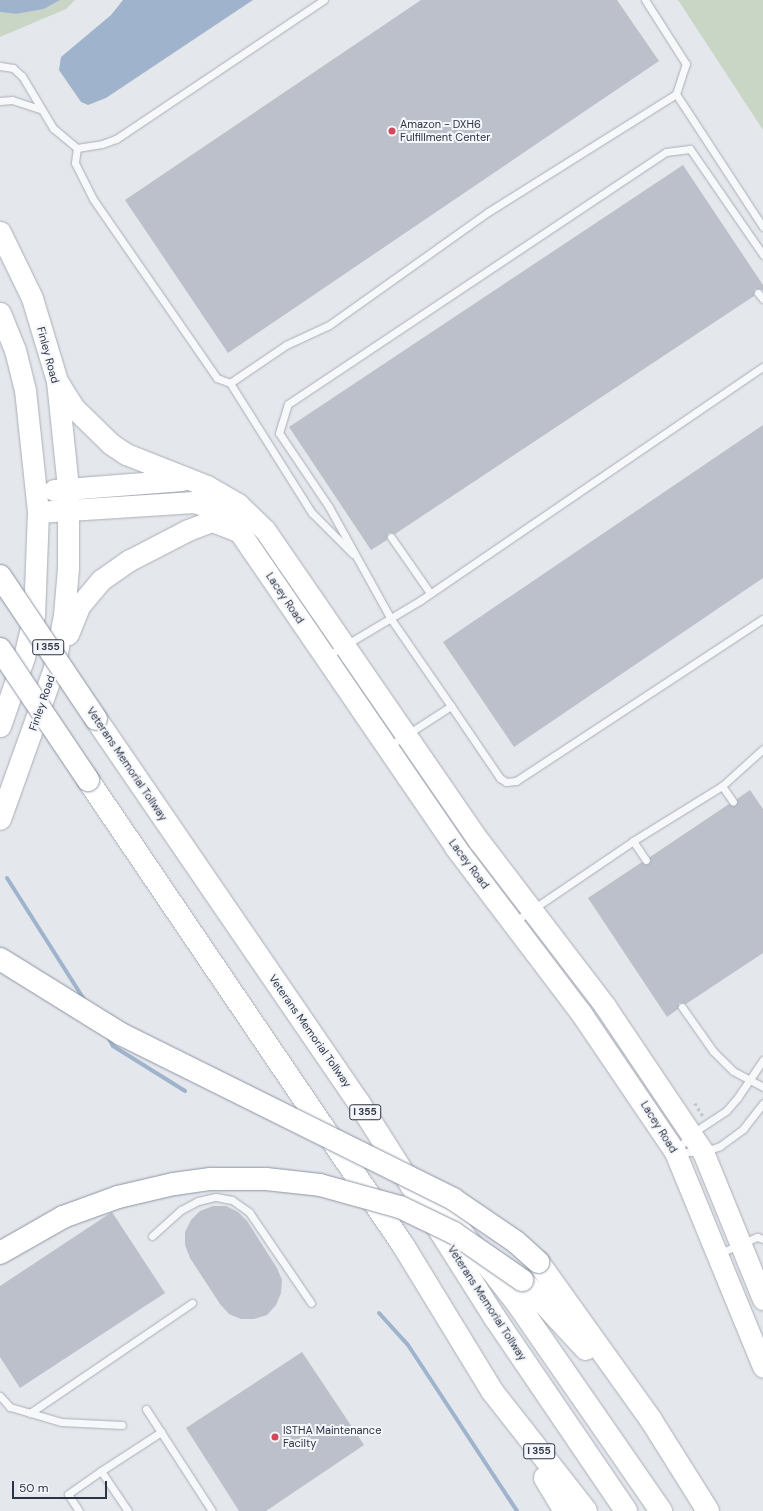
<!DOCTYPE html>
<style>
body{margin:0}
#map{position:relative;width:763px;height:1511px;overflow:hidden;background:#e4e7ec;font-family:"DM Sans",sans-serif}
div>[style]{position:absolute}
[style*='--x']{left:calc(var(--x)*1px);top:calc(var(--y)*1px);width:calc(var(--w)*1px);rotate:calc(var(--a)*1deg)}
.green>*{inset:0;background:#c9d6c5}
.water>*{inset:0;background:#9fb4cc}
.stream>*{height:4px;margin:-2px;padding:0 2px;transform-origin:2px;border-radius:2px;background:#9fb4cc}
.building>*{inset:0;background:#bbc0ca}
.path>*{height:2.5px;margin-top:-1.25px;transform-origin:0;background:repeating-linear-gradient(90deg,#c2c5cb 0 3px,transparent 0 6px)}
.roads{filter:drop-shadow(0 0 1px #a9aeb7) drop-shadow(0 0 1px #a9aeb7)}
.service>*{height:7px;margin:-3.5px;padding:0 3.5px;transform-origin:3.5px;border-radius:3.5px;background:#f7f8fa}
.secondary>*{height:21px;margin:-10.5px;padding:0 10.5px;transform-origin:10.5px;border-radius:10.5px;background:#fff}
.motorway>*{height:22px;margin:-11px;padding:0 11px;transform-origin:11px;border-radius:11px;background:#fff}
.bridges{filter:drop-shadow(0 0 1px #8b94a3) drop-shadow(0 0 1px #8b94a3)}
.motorway-bridge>*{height:22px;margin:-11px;padding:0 11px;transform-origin:11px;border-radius:11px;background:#fff}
.dots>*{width:11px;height:11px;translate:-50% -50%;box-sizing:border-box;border:2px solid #f4f6f9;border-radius:50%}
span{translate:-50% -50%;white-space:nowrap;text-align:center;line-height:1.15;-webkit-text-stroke:4px #f4f6f9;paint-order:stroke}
.shield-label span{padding:1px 3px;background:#f4f6f9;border:1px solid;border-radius:3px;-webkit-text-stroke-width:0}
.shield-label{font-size:10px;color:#2b3445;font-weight:700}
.poi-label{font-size:11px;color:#2b3445}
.left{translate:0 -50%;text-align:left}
.street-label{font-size:11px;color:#2b3445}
.scale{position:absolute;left:12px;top:1481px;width:95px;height:18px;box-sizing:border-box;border:2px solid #2b3445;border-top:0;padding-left:5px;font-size:12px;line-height:14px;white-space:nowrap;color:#2b3445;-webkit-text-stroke:3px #f4f6f9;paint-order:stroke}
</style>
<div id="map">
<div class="green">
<i style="clip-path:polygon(60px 0,75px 0,66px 9px,0 37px,0 12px,16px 14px,44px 9px)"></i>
<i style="clip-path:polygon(678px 0,763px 0,763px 130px)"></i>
</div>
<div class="water">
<i style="clip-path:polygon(0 0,60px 0,44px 9px,16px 14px,0 12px)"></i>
<i style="clip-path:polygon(123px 0,253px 0,106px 98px,88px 105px,81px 102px,59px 70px,61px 57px,111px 15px)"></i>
</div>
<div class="stream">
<i style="--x:7;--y:878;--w:146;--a:57.6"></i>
<i style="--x:108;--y:1037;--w:10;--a:61"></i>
<i style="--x:113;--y:1046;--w:85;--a:32"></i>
<i style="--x:379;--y:1313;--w:43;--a:47.8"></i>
<i style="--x:408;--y:1345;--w:199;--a:56.7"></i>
</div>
<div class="building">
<i style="clip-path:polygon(421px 0,617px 0,659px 61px,228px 353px,125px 200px)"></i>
<i style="clip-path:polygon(683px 165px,763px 285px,763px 290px,755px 289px,754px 296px,395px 534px,388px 533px,387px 540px,371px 550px,289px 427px)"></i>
<i style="clip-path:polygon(763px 425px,763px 578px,514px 747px,443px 642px)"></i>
<i style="clip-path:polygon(750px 790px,763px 809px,763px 953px,686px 1004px,679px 1003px,678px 1009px,667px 1017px,588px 898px,642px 862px,648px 864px,650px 857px,729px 804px,735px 806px,737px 799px)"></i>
<i style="clip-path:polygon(213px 1206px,226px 1206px,238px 1212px,247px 1221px,277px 1268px,282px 1280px,281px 1293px,276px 1305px,267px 1315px,254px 1319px,241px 1319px,229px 1314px,220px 1304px,190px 1258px,185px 1245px,185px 1232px,191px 1220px,200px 1211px)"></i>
<i style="clip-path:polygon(112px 1212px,165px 1293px,20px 1388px,0 1357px,0 1286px)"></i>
<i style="clip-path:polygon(302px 1352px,364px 1445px,266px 1511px,239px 1511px,186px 1428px)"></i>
</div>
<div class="path">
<i style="--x:695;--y:1103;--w:15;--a:58"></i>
</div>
<div class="roads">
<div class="service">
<i style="--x:0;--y:66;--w:13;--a:9"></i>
<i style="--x:13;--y:68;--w:12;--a:42"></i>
<i style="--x:22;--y:76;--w:61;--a:59.2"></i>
<i style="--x:53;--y:128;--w:31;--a:40"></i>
<i style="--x:77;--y:148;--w:25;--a:-9"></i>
<i style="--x:102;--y:144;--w:15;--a:-20"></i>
<i style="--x:116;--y:139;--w:250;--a:-33.8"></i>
<i style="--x:676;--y:94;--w:159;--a:56.8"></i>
<i style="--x:0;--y:101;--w:12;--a:-5"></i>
<i style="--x:12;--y:100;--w:29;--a:18"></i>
<i style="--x:77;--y:148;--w:15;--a:98"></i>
<i style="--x:75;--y:163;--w:40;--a:63.4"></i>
<i style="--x:93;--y:199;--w:218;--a:55.3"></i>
<i style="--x:217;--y:378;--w:14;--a:21"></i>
<i style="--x:230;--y:383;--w:68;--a:-34.2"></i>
<i style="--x:286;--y:345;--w:47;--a:-24.9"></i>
<i style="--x:329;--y:325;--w:195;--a:-35.4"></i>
<i style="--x:488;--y:212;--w:222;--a:-32.1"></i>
<i style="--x:676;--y:94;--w:32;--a:-72"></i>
<i style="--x:686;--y:64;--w:76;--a:-122.6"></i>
<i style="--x:758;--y:293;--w:8;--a:50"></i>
<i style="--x:230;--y:383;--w:154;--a:57.8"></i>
<i style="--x:312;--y:513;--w:58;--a:45"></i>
<i style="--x:391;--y:537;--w:68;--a:55.1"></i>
<i style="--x:327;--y:656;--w:109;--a:-30.8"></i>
<i style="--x:421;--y:600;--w:414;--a:-34.3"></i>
<i style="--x:451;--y:706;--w:106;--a:-124.6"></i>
<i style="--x:391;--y:619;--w:128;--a:-119"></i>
<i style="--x:329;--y:507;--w:89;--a:-124"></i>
<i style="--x:279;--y:433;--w:30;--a:-73"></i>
<i style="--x:288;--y:404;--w:454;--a:-33.7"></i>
<i style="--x:666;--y:152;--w:24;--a:-7"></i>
<i style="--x:690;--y:149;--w:129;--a:55.4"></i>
<i style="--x:389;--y:746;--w:74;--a:-32.8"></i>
<i style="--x:451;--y:706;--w:87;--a:55.8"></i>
<i style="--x:500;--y:778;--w:7;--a:34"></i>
<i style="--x:506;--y:782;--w:10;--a:-6"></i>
<i style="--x:516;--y:781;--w:295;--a:-33.3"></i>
<i style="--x:722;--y:786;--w:19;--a:55"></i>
<i style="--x:633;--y:841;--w:23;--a:56"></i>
<i style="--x:514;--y:922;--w:144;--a:-34.2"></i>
<i style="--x:633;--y:841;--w:105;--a:-31.7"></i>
<i style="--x:722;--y:786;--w:55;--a:-42.1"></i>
<i style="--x:682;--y:1007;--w:54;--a:54.8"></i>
<i style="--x:713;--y:1051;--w:28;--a:45"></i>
<i style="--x:733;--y:1071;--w:34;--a:28"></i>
<i style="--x:677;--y:1150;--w:21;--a:-49"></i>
<i style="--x:691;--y:1134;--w:42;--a:-33.3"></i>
<i style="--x:726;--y:1111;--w:18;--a:-49"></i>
<i style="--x:738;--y:1097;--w:45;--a:-56"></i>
<i style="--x:677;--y:1152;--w:26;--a:0"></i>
<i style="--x:703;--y:1152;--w:18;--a:-19"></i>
<i style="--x:720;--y:1146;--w:29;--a:-36"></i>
<i style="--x:743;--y:1129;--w:33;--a:-52"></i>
<i style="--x:152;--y:1236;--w:39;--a:-42"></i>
<i style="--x:181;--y:1210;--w:19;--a:-28"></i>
<i style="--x:198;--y:1201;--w:18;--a:-13"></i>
<i style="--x:216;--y:1197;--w:16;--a:11"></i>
<i style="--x:232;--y:1200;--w:21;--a:35"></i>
<i style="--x:249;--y:1212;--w:110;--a:55.7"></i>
<i style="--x:718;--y:1254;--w:43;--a:-23.6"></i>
<i style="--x:757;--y:1237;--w:6;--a:18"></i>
<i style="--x:0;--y:1396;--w:15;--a:48"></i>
<i style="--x:10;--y:1407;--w:53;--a:16.4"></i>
<i style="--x:61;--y:1422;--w:61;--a:2.8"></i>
<i style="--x:146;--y:1409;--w:121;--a:57.1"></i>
<i style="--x:30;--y:1413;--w:196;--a:-34.2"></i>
<i style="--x:79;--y:1511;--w:20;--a:-123"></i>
<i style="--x:68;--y:1494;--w:40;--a:-34.9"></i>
<i style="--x:128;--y:1511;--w:48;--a:-124"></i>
<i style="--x:101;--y:1471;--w:72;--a:-33"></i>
</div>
<div class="secondary">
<i style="--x:0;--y:232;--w:73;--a:64.1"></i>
<i style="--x:32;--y:298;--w:87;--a:73.2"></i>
<i style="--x:57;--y:381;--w:108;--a:84.1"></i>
<i style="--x:68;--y:488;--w:80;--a:90"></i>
<i style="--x:68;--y:568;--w:47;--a:94.9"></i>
<i style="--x:64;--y:615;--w:54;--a:100.7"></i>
<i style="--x:54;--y:668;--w:160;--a:109.7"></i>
<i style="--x:0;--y:313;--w:40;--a:68"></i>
<i style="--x:15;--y:350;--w:41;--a:76"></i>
<i style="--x:25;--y:390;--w:123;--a:83.9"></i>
<i style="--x:38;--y:512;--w:103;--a:92.2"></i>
<i style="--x:34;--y:615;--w:43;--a:103.4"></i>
<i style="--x:24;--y:657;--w:73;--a:109.2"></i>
<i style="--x:57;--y:381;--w:32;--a:58"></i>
<i style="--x:74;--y:408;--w:52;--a:44.2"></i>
<i style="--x:111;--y:444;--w:18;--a:34"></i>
<i style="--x:126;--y:454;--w:87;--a:21.6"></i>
<i style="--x:207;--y:486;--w:36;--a:30"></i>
<i style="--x:238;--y:504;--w:37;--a:44"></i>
<i style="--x:265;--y:530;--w:378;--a:55.5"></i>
<i style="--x:479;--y:841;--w:208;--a:52.6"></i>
<i style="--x:605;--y:1006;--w:176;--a:56.1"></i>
<i style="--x:703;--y:1152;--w:159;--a:67.8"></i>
<i style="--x:54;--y:490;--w:128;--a:-4.5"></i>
<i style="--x:38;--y:512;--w:156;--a:-3.7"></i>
<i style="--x:194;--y:502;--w:25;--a:18"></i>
<i style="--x:218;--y:510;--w:33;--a:46"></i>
<i style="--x:241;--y:534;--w:379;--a:55.6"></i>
<i style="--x:455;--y:847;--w:208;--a:52.8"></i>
<i style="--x:581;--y:1013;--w:168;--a:55.9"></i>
<i style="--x:675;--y:1152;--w:232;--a:67.7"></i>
<i style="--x:68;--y:634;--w:31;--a:-68"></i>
<i style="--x:80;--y:605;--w:33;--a:-50"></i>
<i style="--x:101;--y:580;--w:35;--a:-35"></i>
<i style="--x:130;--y:560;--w:65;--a:-27.3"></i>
<i style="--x:188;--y:530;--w:26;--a:-21"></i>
<i style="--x:212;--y:521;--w:25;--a:21"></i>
</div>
<div class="motorway">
<i style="--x:96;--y:719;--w:465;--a:55.6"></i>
<i style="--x:359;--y:1103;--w:254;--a:57.7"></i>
<i style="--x:495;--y:1318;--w:233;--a:55.8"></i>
<i style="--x:88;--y:780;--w:562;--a:55.89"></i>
<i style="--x:403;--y:1245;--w:171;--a:58.6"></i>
<i style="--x:492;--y:1391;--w:152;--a:51.9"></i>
<i style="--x:431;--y:1193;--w:140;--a:52"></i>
<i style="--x:517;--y:1303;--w:253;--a:55.3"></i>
<i style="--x:538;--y:1262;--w:194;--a:54.4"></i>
<i style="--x:651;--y:1420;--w:107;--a:57.9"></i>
<i style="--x:522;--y:1280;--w:94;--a:47.2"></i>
<i style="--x:545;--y:1478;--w:39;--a:59"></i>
</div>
</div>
<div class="bridges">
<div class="motorway-bridge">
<i style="--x:0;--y:576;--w:172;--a:56.1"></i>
<i style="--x:0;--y:649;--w:158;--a:56.1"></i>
<i style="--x:0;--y:959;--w:142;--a:31.8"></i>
<i style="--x:121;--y:1034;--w:371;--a:26.4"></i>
<i style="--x:453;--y:1199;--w:76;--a:34.3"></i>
<i style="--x:516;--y:1242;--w:30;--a:42"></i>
<i style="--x:0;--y:1253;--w:73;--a:-29.7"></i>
<i style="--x:63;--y:1217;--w:59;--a:-20"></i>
<i style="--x:118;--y:1197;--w:57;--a:-13.1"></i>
<i style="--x:174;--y:1184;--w:37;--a:-8"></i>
<i style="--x:211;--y:1179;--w:55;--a:0"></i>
<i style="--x:266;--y:1179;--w:54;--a:6.3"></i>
<i style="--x:320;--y:1185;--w:83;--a:15.4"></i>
<i style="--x:400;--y:1207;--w:60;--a:25.7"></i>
<i style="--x:454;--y:1233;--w:83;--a:34.7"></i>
</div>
</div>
<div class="dots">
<i style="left:392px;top:131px;background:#d1495b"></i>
<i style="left:275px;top:1437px;background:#d1495b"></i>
</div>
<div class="shield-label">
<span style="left:48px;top:647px">I 355</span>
<span style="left:365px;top:1112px">I 355</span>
<span style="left:539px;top:1451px">I 355</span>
</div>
<div class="poi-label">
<span class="left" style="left:400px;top:131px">Amazon - DXH6<br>Fulfillment Center</span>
<span class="left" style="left:283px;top:1437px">ISTHA Maintenance<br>Facilty</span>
</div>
<div class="street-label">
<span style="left:48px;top:355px;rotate:75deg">Finley Road</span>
<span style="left:285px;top:598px;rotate:56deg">Lacey Road</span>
<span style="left:42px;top:703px;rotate:-71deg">Finley Road</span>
<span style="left:127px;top:764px;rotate:56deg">Veterans Memorial Tollway</span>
<span style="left:469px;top:864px;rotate:53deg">Lacey Road</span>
<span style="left:310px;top:1031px;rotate:55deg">Veterans Memorial Tollway</span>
<span style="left:659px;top:1127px;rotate:58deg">Lacey Road</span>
<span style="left:487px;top:1303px;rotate:57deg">Veterans Memorial Tollway</span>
</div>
<div class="scale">50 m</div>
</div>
